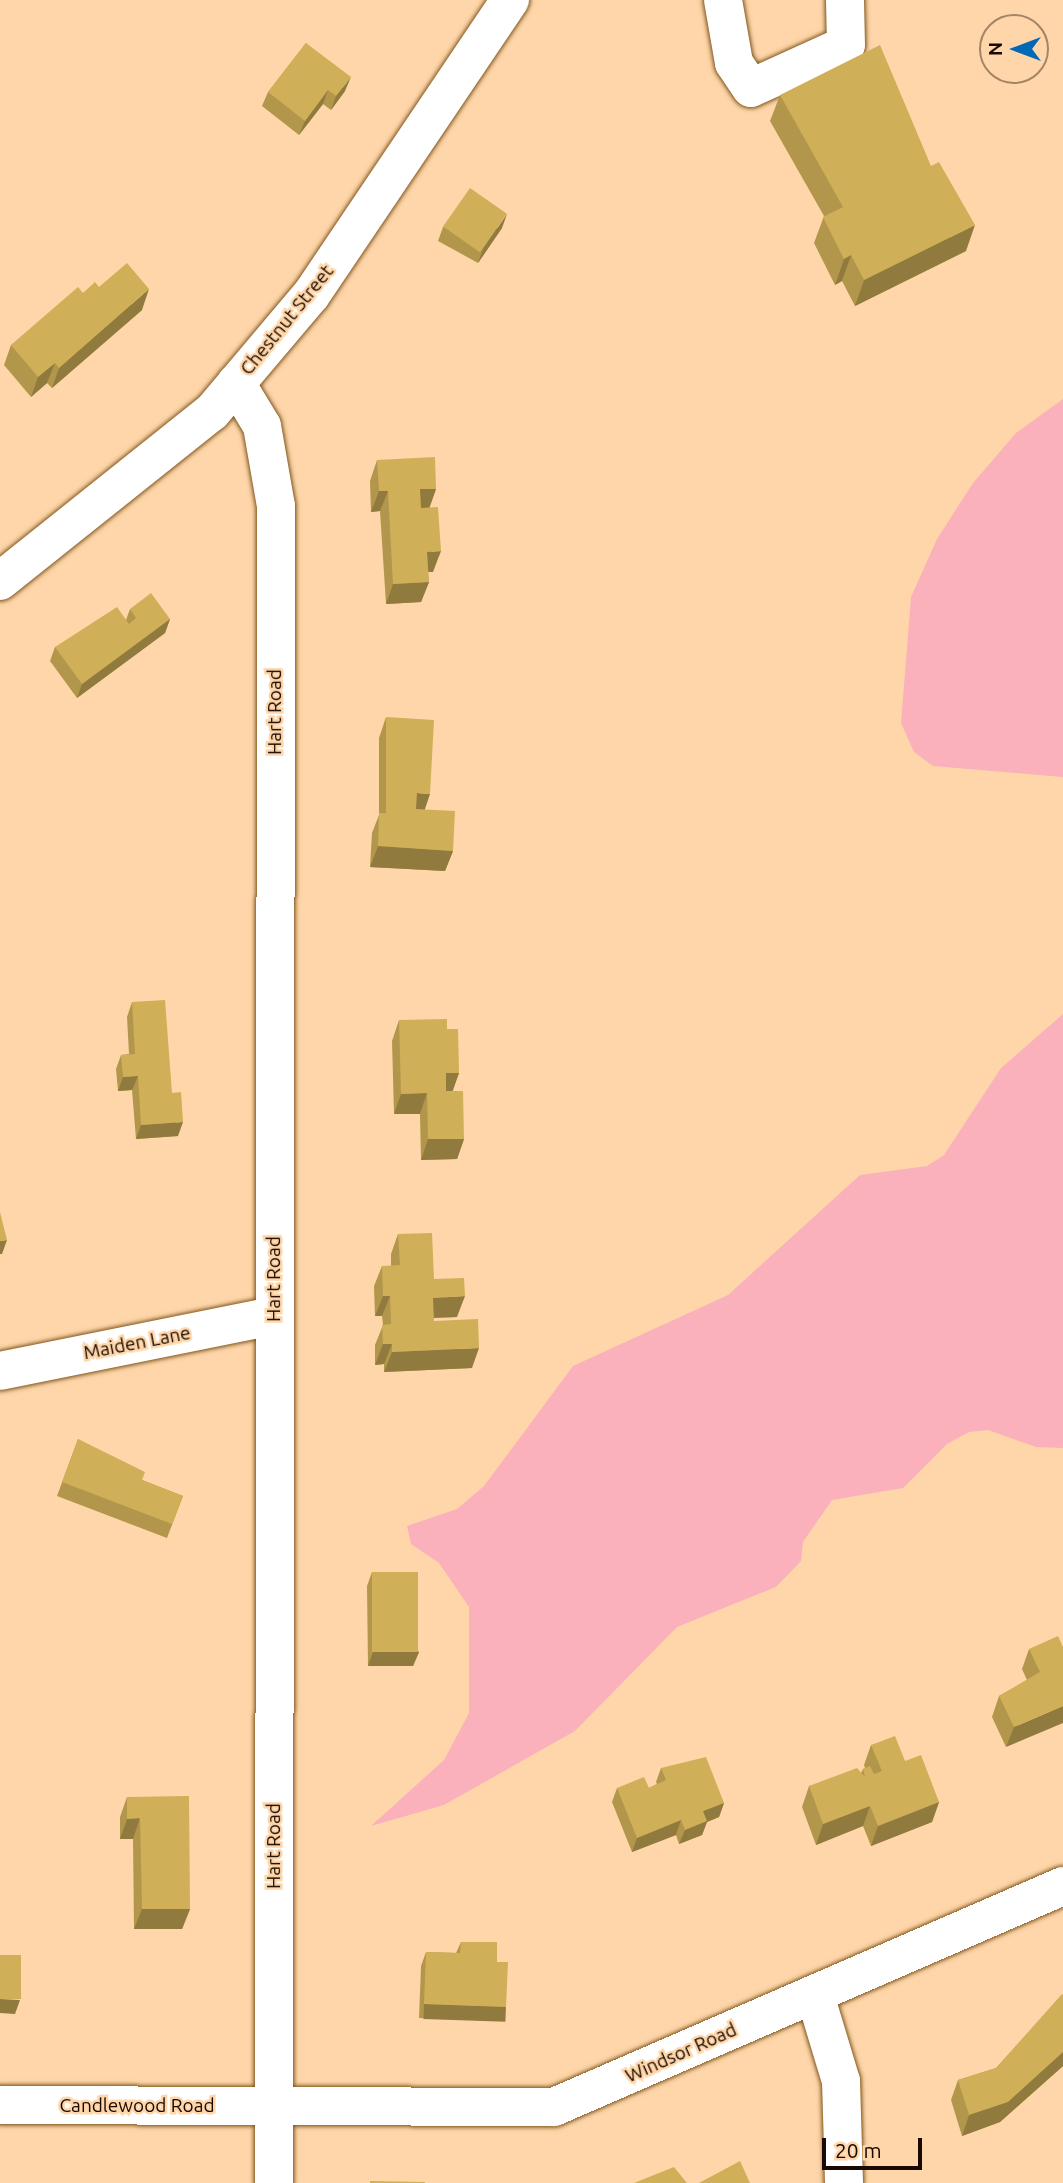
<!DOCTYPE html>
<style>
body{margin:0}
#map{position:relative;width:1063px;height:2183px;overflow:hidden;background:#fed6a9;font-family:Ubuntu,sans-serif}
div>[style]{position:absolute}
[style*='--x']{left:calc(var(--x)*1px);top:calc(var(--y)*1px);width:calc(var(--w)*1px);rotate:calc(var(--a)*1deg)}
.green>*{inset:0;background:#fab1bb}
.roads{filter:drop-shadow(0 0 2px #82561d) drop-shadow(0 0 2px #82561d)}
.minor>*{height:38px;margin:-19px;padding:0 19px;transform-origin:19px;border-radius:19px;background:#fff}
.wall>*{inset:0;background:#b2964c}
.shaded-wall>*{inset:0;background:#917a3e;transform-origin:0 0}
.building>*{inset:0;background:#cfaf58;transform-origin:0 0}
span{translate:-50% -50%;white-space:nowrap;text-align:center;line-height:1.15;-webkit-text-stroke:5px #fed6a9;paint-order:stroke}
.street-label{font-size:19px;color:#1a0900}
.north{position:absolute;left:979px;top:14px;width:70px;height:70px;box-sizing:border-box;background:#fed6a9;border:2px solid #a38465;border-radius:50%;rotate:270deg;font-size:19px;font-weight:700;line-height:28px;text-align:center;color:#1a0900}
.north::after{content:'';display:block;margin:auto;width:24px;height:32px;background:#0169b5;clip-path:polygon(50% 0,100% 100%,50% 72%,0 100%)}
.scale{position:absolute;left:822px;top:2138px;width:100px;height:32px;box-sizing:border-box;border:4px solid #1a0900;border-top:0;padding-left:9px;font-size:21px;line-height:24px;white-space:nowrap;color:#1a0900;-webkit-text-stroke:5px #fed6a9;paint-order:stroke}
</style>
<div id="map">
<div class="green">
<i style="clip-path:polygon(1063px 399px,1063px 777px,933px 766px,914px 752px,901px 723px,911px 597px,937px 539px,973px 483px,1016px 433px)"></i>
<i style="clip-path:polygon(1063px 1014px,1063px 1448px,1036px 1447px,988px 1430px,969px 1432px,947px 1444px,903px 1488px,832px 1500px,803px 1542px,801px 1561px,776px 1587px,677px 1627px,575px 1731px,444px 1805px,371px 1826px,444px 1760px,469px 1713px,469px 1607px,439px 1563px,411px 1544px,407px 1526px,457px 1509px,484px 1486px,573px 1366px,728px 1295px,860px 1175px,927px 1166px,944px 1155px,1001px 1068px)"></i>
</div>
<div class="roads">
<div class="minor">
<i style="--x:723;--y:0;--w:64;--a:80.1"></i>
<i style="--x:734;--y:63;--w:30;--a:56"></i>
<i style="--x:751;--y:88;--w:104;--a:-24.4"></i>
<i style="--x:846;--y:45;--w:45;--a:-91.3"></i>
<i style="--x:236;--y:383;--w:50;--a:58.8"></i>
<i style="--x:262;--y:426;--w:81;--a:80.1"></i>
<i style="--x:276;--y:506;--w:1677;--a:90.07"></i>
<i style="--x:0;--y:581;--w:271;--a:-38.6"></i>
<i style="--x:212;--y:412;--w:153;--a:-49.8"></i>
<i style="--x:311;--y:295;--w:356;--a:-56"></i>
<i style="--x:0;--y:1371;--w:279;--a:-11.4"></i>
<i style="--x:815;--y:1995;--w:90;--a:73.2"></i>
<i style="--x:841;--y:2081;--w:102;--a:88.3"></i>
<i style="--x:0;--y:2105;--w:554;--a:0.21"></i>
<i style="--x:554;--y:2107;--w:555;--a:-23.47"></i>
</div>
</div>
<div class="wall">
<i style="clip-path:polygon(306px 43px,345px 91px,331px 110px,323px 104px,299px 135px,262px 106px,268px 92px)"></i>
<i style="clip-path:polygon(780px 95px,966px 251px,855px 306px,842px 281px,835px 285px,814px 243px,824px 216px,770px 121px)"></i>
<i style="clip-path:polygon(443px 227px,502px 228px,478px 263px,438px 241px)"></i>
<i style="clip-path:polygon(99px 287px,142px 310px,52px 388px,47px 383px,31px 397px,4px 365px,11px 345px,83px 293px)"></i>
<i style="clip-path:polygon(377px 460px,436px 489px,429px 508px,433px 572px,428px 572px,429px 582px,421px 602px,386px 604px,380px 511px,371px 512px,370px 481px)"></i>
<i style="clip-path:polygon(130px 609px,170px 619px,165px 633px,77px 698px,50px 661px,55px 647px,126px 620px)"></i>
<i style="clip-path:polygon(386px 717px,425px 810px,453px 851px,445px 871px,370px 867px,372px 833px,379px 815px,379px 738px)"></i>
<i style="clip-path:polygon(132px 1002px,172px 1093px,178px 1136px,136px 1139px,132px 1090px,118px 1091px,116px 1069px,121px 1055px,129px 1054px,127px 1017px)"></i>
<i style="clip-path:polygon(399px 1020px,447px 1029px,459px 1073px,452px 1091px,464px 1139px,457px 1159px,421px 1160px,420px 1114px,394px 1114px,392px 1041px)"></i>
<i style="clip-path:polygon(398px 1234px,434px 1279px,457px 1317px,434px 1318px,434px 1321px,472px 1368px,384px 1372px,384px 1364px,375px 1365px,375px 1345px,383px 1325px,382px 1316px,375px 1316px,374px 1286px,382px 1266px,391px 1266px,391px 1254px)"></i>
<i style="clip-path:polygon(78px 1439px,142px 1480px,183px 1496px,167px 1538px,57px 1496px)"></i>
<i style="clip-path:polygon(372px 1572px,419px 1652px,413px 1666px,368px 1666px,367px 1586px)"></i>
<i style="clip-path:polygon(1063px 1647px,1006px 1747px,992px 1717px,999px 1696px,1027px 1680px,1022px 1669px,1029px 1649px)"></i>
<i style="clip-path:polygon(871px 1745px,905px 1761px,939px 1802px,932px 1822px,871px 1846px,863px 1826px,816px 1845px,802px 1807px,809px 1786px,861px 1773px,863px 1769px,865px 1768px,864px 1765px)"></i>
<i style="clip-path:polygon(661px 1768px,724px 1803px,719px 1817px,707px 1822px,702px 1835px,679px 1844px,676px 1835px,632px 1852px,612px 1802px,617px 1788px,649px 1788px,657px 1784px,656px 1782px)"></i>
<i style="clip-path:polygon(127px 1797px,190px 1909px,182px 1929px,134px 1929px,133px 1839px,120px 1839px,120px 1817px)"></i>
<i style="clip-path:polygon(461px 1942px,497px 1962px,506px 2007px,501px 2021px,419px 2018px,421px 1966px,426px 1952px,456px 1953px)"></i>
<i style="clip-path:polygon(1063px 1995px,1063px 2066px,1000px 2122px,962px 2136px,951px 2100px,958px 2080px,996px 2068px)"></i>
</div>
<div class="shaded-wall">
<i style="clip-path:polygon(351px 77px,345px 91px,331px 110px,336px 96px)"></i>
<i style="clip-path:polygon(328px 90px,323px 104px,299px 135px,305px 121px)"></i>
<i style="clip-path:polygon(507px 214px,502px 228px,478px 263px,483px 249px)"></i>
<i style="clip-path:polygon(975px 225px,966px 251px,855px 306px,864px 280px)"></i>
<i style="clip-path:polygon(851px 255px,842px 281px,835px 285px,844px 259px)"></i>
<i style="clip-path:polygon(149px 289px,142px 310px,52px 388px,59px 368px)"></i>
<i style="clip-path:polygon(55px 363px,47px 383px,31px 397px,38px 377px)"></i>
<i style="clip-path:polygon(420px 489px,436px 489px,429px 509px,413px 510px)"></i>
<i style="clip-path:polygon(379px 491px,388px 491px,380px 511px,371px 512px)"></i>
<i style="clip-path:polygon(441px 551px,433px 572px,419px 572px,427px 552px)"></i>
<i style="clip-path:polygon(429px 582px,421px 602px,386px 604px,393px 584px)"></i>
<i style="clip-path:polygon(170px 619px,165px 633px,77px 698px,82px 684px)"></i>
<i style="clip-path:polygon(417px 793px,430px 794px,423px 815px,410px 814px)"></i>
<i style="clip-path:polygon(378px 846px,453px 851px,445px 871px,370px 867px)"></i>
<i style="clip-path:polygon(446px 1073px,459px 1073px,452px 1093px,438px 1093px)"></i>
<i style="clip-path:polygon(138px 1076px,132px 1090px,118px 1091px,123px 1077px)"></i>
<i style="clip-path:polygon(427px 1093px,420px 1114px,394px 1114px,401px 1094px)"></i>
<i style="clip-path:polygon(183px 1122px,178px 1136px,136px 1139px,141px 1125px)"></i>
<i style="clip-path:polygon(428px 1139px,464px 1139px,457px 1159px,421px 1160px)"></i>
<i style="clip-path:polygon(7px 1240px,2px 1254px,0 1254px,0 1241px)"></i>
<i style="clip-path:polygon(383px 1296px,390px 1296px,382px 1316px,375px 1316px)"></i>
<i style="clip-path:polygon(465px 1296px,457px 1317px,426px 1318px,433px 1298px)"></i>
<i style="clip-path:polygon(383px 1344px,392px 1344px,384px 1364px,375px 1365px)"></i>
<i style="clip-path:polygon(479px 1348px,472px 1368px,384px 1372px,392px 1352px)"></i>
<i style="clip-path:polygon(373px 1652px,419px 1652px,413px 1666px,368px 1666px)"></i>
<i style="clip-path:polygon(1063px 1706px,1063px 1723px,1006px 1747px,1014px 1727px)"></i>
<i style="clip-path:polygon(939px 1802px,932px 1822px,871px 1846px,878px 1826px)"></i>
<i style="clip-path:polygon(724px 1803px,719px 1817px,707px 1822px,702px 1835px,679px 1844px,685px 1830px,703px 1811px)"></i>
<i style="clip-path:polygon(870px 1806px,863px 1826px,816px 1845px,823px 1824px)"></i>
<i style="clip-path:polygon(140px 1818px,133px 1839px,120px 1839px,127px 1819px)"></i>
<i style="clip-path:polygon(681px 1820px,676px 1835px,632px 1852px,637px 1838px)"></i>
<i style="clip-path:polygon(142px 1909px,190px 1909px,182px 1929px,134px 1929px)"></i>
<i style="clip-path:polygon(0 1999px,20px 2000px,15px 2014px,0 2013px)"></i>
<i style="left:424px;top:2004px;width:82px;height:15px;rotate:2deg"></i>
<i style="clip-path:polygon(1063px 2052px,1063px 2066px,1000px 2122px,962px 2136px,969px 2115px)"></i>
</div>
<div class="building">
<i style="clip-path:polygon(306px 43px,351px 77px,336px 96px,328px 90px,305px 121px,268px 92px)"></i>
<i style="clip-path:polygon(880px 45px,931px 166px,939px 162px,975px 225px,864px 280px,851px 255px,844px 259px,823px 217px,843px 207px,780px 95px)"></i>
<i style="left:470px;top:188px;width:45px;height:47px;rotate:35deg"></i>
<i style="clip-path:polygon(127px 263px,149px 289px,59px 368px,55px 363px,38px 377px,11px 345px,78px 287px,83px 293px,95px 282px,99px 287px)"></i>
<i style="clip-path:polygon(435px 457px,436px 489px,420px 489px,421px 508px,438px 507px,441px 551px,427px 552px,429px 582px,393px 584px,388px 491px,379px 491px,377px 460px)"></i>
<i style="clip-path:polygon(151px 593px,170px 619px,82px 684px,55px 647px,117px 607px,129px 624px,136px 618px,130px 609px)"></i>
<i style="clip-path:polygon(386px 717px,434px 720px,430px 794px,417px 793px,416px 809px,455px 811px,453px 851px,378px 846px,379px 813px,386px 813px)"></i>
<i style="clip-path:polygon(165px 1000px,172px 1093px,181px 1092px,183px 1122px,141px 1125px,138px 1076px,123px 1077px,121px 1055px,135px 1054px,132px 1002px)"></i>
<i style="clip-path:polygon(447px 1019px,447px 1029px,458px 1029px,459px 1073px,446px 1073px,446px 1091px,463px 1091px,464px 1139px,428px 1139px,427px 1093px,401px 1094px,399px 1020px)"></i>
<i style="clip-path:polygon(0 1212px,7px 1240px,0 1241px)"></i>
<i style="clip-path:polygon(432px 1233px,434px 1279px,464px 1278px,465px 1296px,433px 1298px,434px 1321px,478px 1319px,479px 1348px,392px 1352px,392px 1344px,383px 1344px,382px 1325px,391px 1324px,390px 1296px,383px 1296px,382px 1266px,400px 1265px,398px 1234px)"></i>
<i style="clip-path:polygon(78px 1439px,145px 1472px,142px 1480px,183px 1496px,172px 1524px,62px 1482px)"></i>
<i style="left:372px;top:1572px;width:46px;height:80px"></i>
<i style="clip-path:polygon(1058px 1636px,1063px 1647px,1063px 1706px,1014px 1727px,999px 1696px,1040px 1672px,1029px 1649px)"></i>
<i style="clip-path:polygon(895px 1736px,905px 1761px,921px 1755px,939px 1802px,878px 1826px,870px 1806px,823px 1824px,809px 1786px,857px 1768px,865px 1777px,863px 1769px,870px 1766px,874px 1774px,882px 1771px,871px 1745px)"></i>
<i style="clip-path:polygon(706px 1757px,724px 1803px,703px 1811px,707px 1821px,685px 1830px,681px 1820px,637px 1838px,617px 1788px,644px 1777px,649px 1788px,666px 1780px,661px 1768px)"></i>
<i style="clip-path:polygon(189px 1796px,190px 1909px,142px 1909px,140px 1818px,127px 1819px,127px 1797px)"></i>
<i style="clip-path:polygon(461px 1942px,497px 1942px,497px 1962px,508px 1962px,506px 2007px,424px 2004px,426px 1952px,460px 1953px)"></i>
<i style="left:0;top:1955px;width:21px;height:44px"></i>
<i style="clip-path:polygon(1062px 1994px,1063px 1995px,1063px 2052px,1008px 2102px,969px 2115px,958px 2080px,996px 2068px)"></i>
<i style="clip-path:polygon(740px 2161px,750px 2183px,699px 2183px)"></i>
<i style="clip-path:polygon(674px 2167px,687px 2183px,634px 2183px)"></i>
<i style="clip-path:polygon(370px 2181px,425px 2182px,425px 2183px,370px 2183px)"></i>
</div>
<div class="street-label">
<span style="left:287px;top:320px;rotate:-51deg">Chestnut Street</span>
<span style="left:275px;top:712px;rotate:-90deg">Hart Road</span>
<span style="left:274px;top:1279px;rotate:-90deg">Hart Road</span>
<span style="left:137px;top:1343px;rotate:-11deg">Maiden Lane</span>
<span style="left:274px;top:1846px;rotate:-90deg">Hart Road</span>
<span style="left:681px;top:2053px;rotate:-24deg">Windsor Road</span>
<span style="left:137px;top:2106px">Candlewood Road</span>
</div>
<div class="north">N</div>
<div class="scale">20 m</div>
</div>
